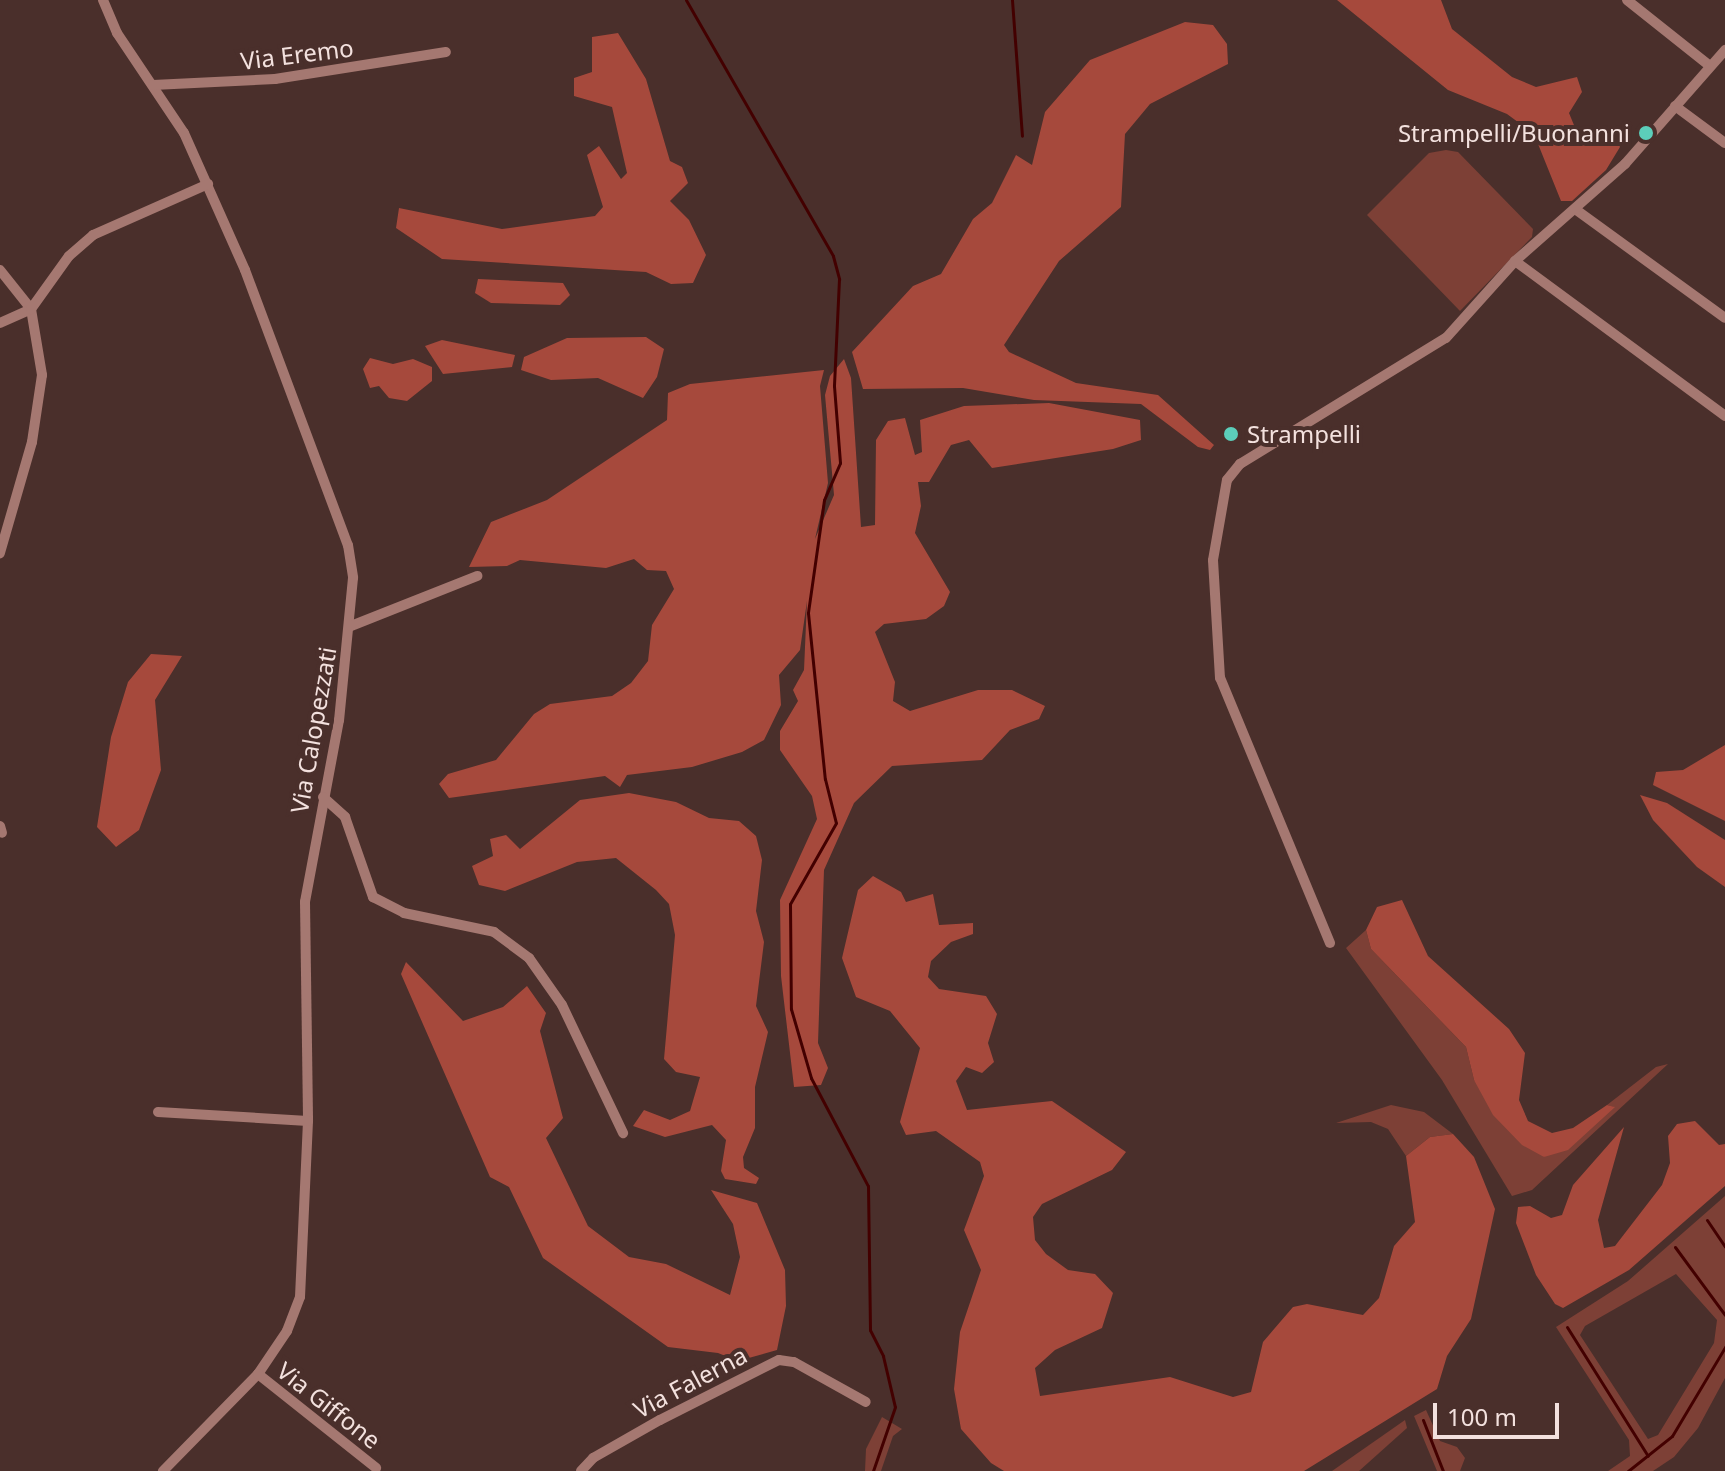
<!DOCTYPE html>
<style>
body{margin:0}
#map{position:relative;width:1725px;height:1471px;overflow:hidden;background:#4a2f2b;font-family:"Noto Sans",sans-serif}
div>[style]{position:absolute}
[style*='--x']{left:calc(var(--x)*1px);top:calc(var(--y)*1px);width:calc(var(--w)*1px);rotate:calc(var(--a)*1deg)}
.green>*{inset:0;background:#7d4036}
.forest>*{inset:0;background:#a6493c}
.stream>*{height:3px;margin:-1.5px;padding:0 1.5px;transform-origin:1.5px;border-radius:1.5px;background:#430000}
.minor>*{height:10px;margin:-5px;padding:0 5px;transform-origin:5px;border-radius:5px;background:#a57871}
.dots>*{width:22px;height:22px;translate:-50% -50%;box-sizing:border-box;border:4px solid #4a2f2b;border-radius:50%}
span{translate:-50% -50%;white-space:nowrap;text-align:center;line-height:1.15;-webkit-text-stroke:8px #4a2f2b;paint-order:stroke}
.street-label{font-size:24px;color:#f3e1de}
.poi-label{font-size:24px;color:#f3e1de}
.right{translate:-100% -50%;text-align:right}
.left{translate:0 -50%;text-align:left}
.scale{position:absolute;left:1433px;top:1403px;width:126px;height:36px;box-sizing:border-box;border:4px solid #f3e1de;border-top:0;padding-left:10px;font-size:24px;line-height:28px;white-space:nowrap;color:#f3e1de;-webkit-text-stroke:6px #4a2f2b;paint-order:stroke}
</style>
<div id="map">
<div class="green">
<i style="clip-path:polygon(1446px 150px,1458px 152px,1533px 229px,1532px 237px,1460px 311px,1367px 215px,1429px 153px)"></i>
<i style="clip-path:polygon(1366px 930px,1371px 949px,1466px 1047px,1474px 1080px,1544px 1157px,1614px 1107px,1607px 1105px,1656px 1067px,1668px 1064px,1532px 1190px,1512px 1196px,1442px 1080px,1346px 948px)"></i>
<i style="clip-path:polygon(1391px 1105px,1424px 1112px,1453px 1134px,1430px 1137px,1406px 1156px,1388px 1129px,1371px 1122px,1336px 1123px)"></i>
<i style="clip-path:polygon(evenodd,1725px 1196px,1725px 1378px,1698px 1428px,1674px 1457px,1653px 1471px,1608px 1471px,1630px 1456px,1629px 1440px,1556px 1327px,1628px 1281px,1725px 1196px,1676px 1274px,1717px 1320px,1714px 1343px,1658px 1435px,1648px 1439px,1580px 1335px,1585px 1326px,1676px 1274px)"></i>
<i style="clip-path:polygon(1426px 1410px,1440px 1441px,1457px 1447px,1465px 1458px,1460px 1471px,1437px 1471px,1414px 1416px)"></i>
<i style="clip-path:polygon(882px 1417px,902px 1429px,893px 1436px,881px 1471px,865px 1471px,866px 1449px)"></i>
<i style="clip-path:polygon(1405px 1420px,1407px 1428px,1359px 1471px,1332px 1471px)"></i>
</div>
<div class="forest">
<i style="clip-path:polygon(1337px 0,1441px 0,1452px 29px,1512px 77px,1536px 87px,1577px 77px,1582px 92px,1569px 113px,1576px 130px,1613px 132px,1620px 147px,1606px 170px,1572px 201px,1561px 201px,1534px 134px,1507px 114px,1448px 90px)"></i>
<i style="clip-path:polygon(1185px 22px,1213px 25px,1227px 44px,1228px 64px,1150px 104px,1125px 134px,1121px 207px,1059px 261px,1004px 345px,1009px 352px,1076px 383px,1158px 395px,1214px 445px,1210px 450px,1198px 447px,1141px 404px,1034px 400px,963px 388px,863px 389px,852px 352px,913px 286px,941px 274px,973px 219px,992px 203px,1016px 155px,1032px 165px,1045px 112px,1090px 60px)"></i>
<i style="clip-path:polygon(618px 33px,646px 79px,670px 161px,682px 167px,688px 183px,670px 201px,689px 220px,706px 255px,693px 283px,671px 284px,646px 272px,442px 259px,396px 228px,399px 208px,502px 229px,595px 216px,603px 207px,587px 155px,599px 146px,621px 179px,627px 173px,612px 107px,574px 96px,574px 78px,592px 72px,592px 37px)"></i>
<i style="clip-path:polygon(478px 279px,563px 283px,570px 295px,560px 305px,491px 303px,475px 293px)"></i>
<i style="clip-path:polygon(646px 337px,664px 349px,657px 377px,643px 398px,598px 378px,551px 380px,521px 370px,524px 357px,567px 338px)"></i>
<i style="clip-path:polygon(442px 340px,515px 355px,512px 367px,443px 374px,425px 346px)"></i>
<i style="clip-path:polygon(370px 358px,393px 364px,413px 359px,432px 367px,432px 381px,407px 401px,389px 398px,379px 386px,370px 388px,363px 369px)"></i>
<i style="clip-path:polygon(844px 359px,851px 378px,861px 527px,875px 525px,876px 440px,888px 421px,905px 418px,915px 455px,922px 452px,920px 420px,964px 406px,1049px 403px,1140px 420px,1141px 440px,1113px 449px,992px 468px,969px 440px,951px 445px,929px 482px,918px 482px,921px 506px,915px 533px,950px 592px,944px 606px,926px 619px,884px 624px,875px 632px,895px 682px,893px 701px,910px 711px,978px 690px,1012px 690px,1045px 706px,1039px 719px,1010px 730px,982px 760px,892px 766px,854px 803px,824px 870px,818px 1043px,828px 1068px,821px 1085px,794px 1087px,781px 976px,780px 900px,817px 819px,812px 796px,780px 750px,780px 731px,798px 701px,793px 690px,804px 670px,807px 601px,800px 650px,779px 675px,781px 705px,764px 740px,742px 752px,692px 767px,627px 775px,620px 787px,605px 776px,449px 798px,439px 784px,448px 774px,496px 760px,534px 714px,550px 704px,612px 696px,631px 683px,648px 661px,652px 625px,674px 589px,666px 571px,647px 570px,634px 559px,606px 568px,520px 560px,507px 566px,469px 567px,491px 522px,547px 500px,667px 420px,668px 393px,690px 384px,824px 370px,820px 386px,828px 483px,815px 539px,834px 495px,825px 395px,830px 376px)"></i>
<i style="clip-path:polygon(151px 654px,182px 656px,155px 700px,161px 770px,139px 830px,116px 847px,97px 827px,111px 737px,128px 682px)"></i>
<i style="clip-path:polygon(1725px 745px,1725px 821px,1653px 785px,1656px 772px,1683px 770px)"></i>
<i style="clip-path:polygon(629px 793px,676px 802px,709px 818px,739px 821px,756px 836px,762px 860px,756px 911px,764px 942px,756px 1006px,768px 1032px,755px 1087px,755px 1128px,743px 1157px,744px 1168px,759px 1178px,756px 1184px,725px 1179px,721px 1171px,726px 1140px,712px 1125px,665px 1137px,633px 1126px,644px 1110px,670px 1120px,690px 1111px,700px 1077px,676px 1072px,664px 1059px,675px 935px,669px 904px,656px 890px,616px 858px,577px 862px,505px 891px,479px 885px,472px 866px,493px 856px,490px 839px,506px 835px,520px 849px,580px 800px)"></i>
<i style="clip-path:polygon(1640px 795px,1667px 803px,1725px 840px,1725px 887px,1697px 867px,1653px 820px)"></i>
<i style="clip-path:polygon(873px 876px,901px 892px,906px 902px,933px 894px,939px 925px,973px 923px,973px 934px,951px 942px,931px 961px,928px 977px,939px 989px,986px 996px,997px 1014px,988px 1043px,994px 1062px,982px 1073px,966px 1067px,956px 1081px,967px 1110px,1052px 1101px,1126px 1152px,1112px 1170px,1042px 1204px,1033px 1217px,1035px 1240px,1046px 1254px,1068px 1270px,1095px 1274px,1113px 1293px,1102px 1328px,1055px 1350px,1035px 1368px,1040px 1396px,1170px 1377px,1233px 1397px,1251px 1392px,1263px 1342px,1293px 1307px,1307px 1304px,1363px 1315px,1379px 1298px,1394px 1246px,1415px 1222px,1406px 1156px,1430px 1137px,1453px 1134px,1474px 1157px,1495px 1209px,1471px 1319px,1447px 1356px,1437px 1389px,1304px 1471px,1004px 1471px,991px 1463px,961px 1429px,954px 1389px,960px 1332px,981px 1270px,964px 1230px,984px 1176px,980px 1162px,936px 1131px,906px 1135px,900px 1122px,920px 1048px,890px 1011px,856px 997px,842px 958px,858px 890px)"></i>
<i style="clip-path:polygon(1402px 900px,1428px 956px,1509px 1029px,1525px 1053px,1519px 1100px,1528px 1121px,1552px 1133px,1573px 1128px,1607px 1105px,1615px 1107px,1568px 1150px,1544px 1157px,1522px 1145px,1493px 1115px,1474px 1080px,1466px 1047px,1371px 949px,1366px 930px,1377px 907px)"></i>
<i style="clip-path:polygon(406px 962px,463px 1021px,503px 1007px,527px 986px,546px 1013px,540px 1031px,563px 1118px,546px 1138px,588px 1226px,629px 1257px,666px 1264px,730px 1295px,740px 1257px,733px 1224px,711px 1190px,757px 1203px,785px 1270px,786px 1306px,777px 1350px,738px 1361px,718px 1353px,668px 1347px,543px 1258px,509px 1187px,490px 1177px,401px 974px)"></i>
<i style="clip-path:polygon(1695px 1121px,1719px 1145px,1725px 1144px,1725px 1186px,1629px 1270px,1563px 1308px,1555px 1304px,1536px 1275px,1516px 1223px,1518px 1207px,1530px 1206px,1551px 1218px,1562px 1215px,1573px 1185px,1624px 1127px,1598px 1220px,1604px 1248px,1615px 1246px,1662px 1185px,1670px 1163px,1668px 1136px,1677px 1124px)"></i>
</div>
<div class="stream">
<i style="--x:686;--y:0;--w:295;--a:60.1"></i>
<i style="--x:833;--y:256;--w:24;--a:75"></i>
<i style="--x:839;--y:279;--w:107;--a:92.7"></i>
<i style="--x:834;--y:386;--w:77;--a:85.5"></i>
<i style="--x:840;--y:463;--w:40;--a:113.4"></i>
<i style="--x:824;--y:500;--w:114;--a:98.1"></i>
<i style="--x:808;--y:613;--w:167;--a:84.2"></i>
<i style="--x:825;--y:779;--w:45;--a:76"></i>
<i style="--x:836;--y:823;--w:93;--a:119.6"></i>
<i style="--x:790;--y:904;--w:105;--a:89.5"></i>
<i style="--x:791;--y:1009;--w:72;--a:73.8"></i>
<i style="--x:811;--y:1078;--w:122;--a:62.2"></i>
<i style="--x:868;--y:1186;--w:144;--a:89.2"></i>
<i style="--x:870;--y:1330;--w:29;--a:63"></i>
<i style="--x:883;--y:1356;--w:52;--a:76.8"></i>
<i style="--x:895;--y:1407;--w:68;--a:109"></i>
<i style="--x:1012;--y:0;--w:136;--a:85.8"></i>
<i style="--x:1707;--y:1220;--w:32;--a:56"></i>
<i style="--x:1675;--y:1247;--w:84;--a:53.7"></i>
<i style="--x:1567;--y:1327;--w:152;--a:57.9"></i>
<i style="--x:1423;--y:1420;--w:55;--a:68.6"></i>
<i style="--x:1628;--y:1471;--w:56;--a:-38.5"></i>
<i style="--x:1672;--y:1436;--w:104;--a:-59.2"></i>
</div>
<div class="minor">
<i style="--x:103;--y:0;--w:36;--a:67"></i>
<i style="--x:117;--y:33;--w:120;--a:56.2"></i>
<i style="--x:184;--y:133;--w:150;--a:66"></i>
<i style="--x:245;--y:270;--w:294;--a:69.5"></i>
<i style="--x:348;--y:545;--w:33;--a:81"></i>
<i style="--x:353;--y:578;--w:143;--a:95.6"></i>
<i style="--x:339;--y:720;--w:185;--a:100.6"></i>
<i style="--x:305;--y:902;--w:219;--a:89.2"></i>
<i style="--x:308;--y:1121;--w:176;--a:92.6"></i>
<i style="--x:300;--y:1297;--w:36;--a:111"></i>
<i style="--x:287;--y:1331;--w:52;--a:124"></i>
<i style="--x:258;--y:1374;--w:136;--a:134.4"></i>
<i style="--x:1627;--y:0;--w:106;--a:38.5"></i>
<i style="--x:153;--y:85;--w:122;--a:-2.8"></i>
<i style="--x:275;--y:79;--w:173;--a:-9"></i>
<i style="--x:1675;--y:106;--w:62;--a:36.5"></i>
<i style="--x:1575;--y:209;--w:185;--a:36"></i>
<i style="--x:1515;--y:261;--w:261;--a:36.4"></i>
<i style="--x:0;--y:270;--w:50;--a:51.5"></i>
<i style="--x:31;--y:309;--w:67;--a:80.5"></i>
<i style="--x:42;--y:375;--w:68;--a:98.5"></i>
<i style="--x:32;--y:442;--w:116;--a:106.1"></i>
<i style="--x:0;--y:323;--w:34;--a:-24"></i>
<i style="--x:31;--y:309;--w:65;--a:-54.4"></i>
<i style="--x:69;--y:256;--w:32;--a:-41"></i>
<i style="--x:93;--y:235;--w:126;--a:-23.9"></i>
<i style="--x:351;--y:626;--w:136;--a:-21.6"></i>
<i style="--x:323;--y:797;--w:30;--a:42"></i>
<i style="--x:345;--y:817;--w:85;--a:70.7"></i>
<i style="--x:373;--y:897;--w:35;--a:27"></i>
<i style="--x:404;--y:913;--w:92;--a:11.9"></i>
<i style="--x:494;--y:932;--w:44;--a:36.6"></i>
<i style="--x:529;--y:958;--w:57;--a:54.9"></i>
<i style="--x:562;--y:1005;--w:142;--a:64.5"></i>
<i style="--x:0;--y:826;--w:7;--a:74"></i>
<i style="--x:1330;--y:943;--w:287;--a:-112.5"></i>
<i style="--x:1220;--y:678;--w:118;--a:-93.4"></i>
<i style="--x:1213;--y:560;--w:81;--a:-80.1"></i>
<i style="--x:1227;--y:480;--w:21;--a:-51"></i>
<i style="--x:1240;--y:464;--w:241;--a:-31.5"></i>
<i style="--x:1446;--y:338;--w:103;--a:-48.1"></i>
<i style="--x:1515;--y:261;--w:147;--a:-41.4"></i>
<i style="--x:1625;--y:164;--w:152;--a:-48.7"></i>
<i style="--x:158;--y:1112;--w:150;--a:3.4"></i>
<i style="--x:258;--y:1374;--w:151;--a:38.5"></i>
<i style="--x:581;--y:1471;--w:18;--a:-47"></i>
<i style="--x:593;--y:1458;--w:77;--a:-29.6"></i>
<i style="--x:660;--y:1420;--w:133;--a:-26.8"></i>
<i style="--x:779;--y:1360;--w:15;--a:8"></i>
<i style="--x:794;--y:1362;--w:82;--a:29.1"></i>
</div>
<div class="dots">
<i style="left:1646px;top:133px;background:#5cceba"></i>
<i style="left:1231px;top:434px;background:#5cceba"></i>
</div>
<div class="street-label">
<span style="left:297px;top:54px;rotate:-7deg">Via Eremo</span>
<span style="left:313px;top:730px;rotate:-80deg">Via Calopezzati</span>
<span style="left:690px;top:1382px;rotate:-28deg">Via Falerna</span>
<span style="left:329px;top:1405px;rotate:38deg">Via Giffone</span>
</div>
<div class="poi-label">
<span class="right" style="left:1630px;top:133px">Strampelli/Buonanni</span>
<span class="left" style="left:1247px;top:434px">Strampelli</span>
</div>
<div class="scale">100 m</div>
</div>
